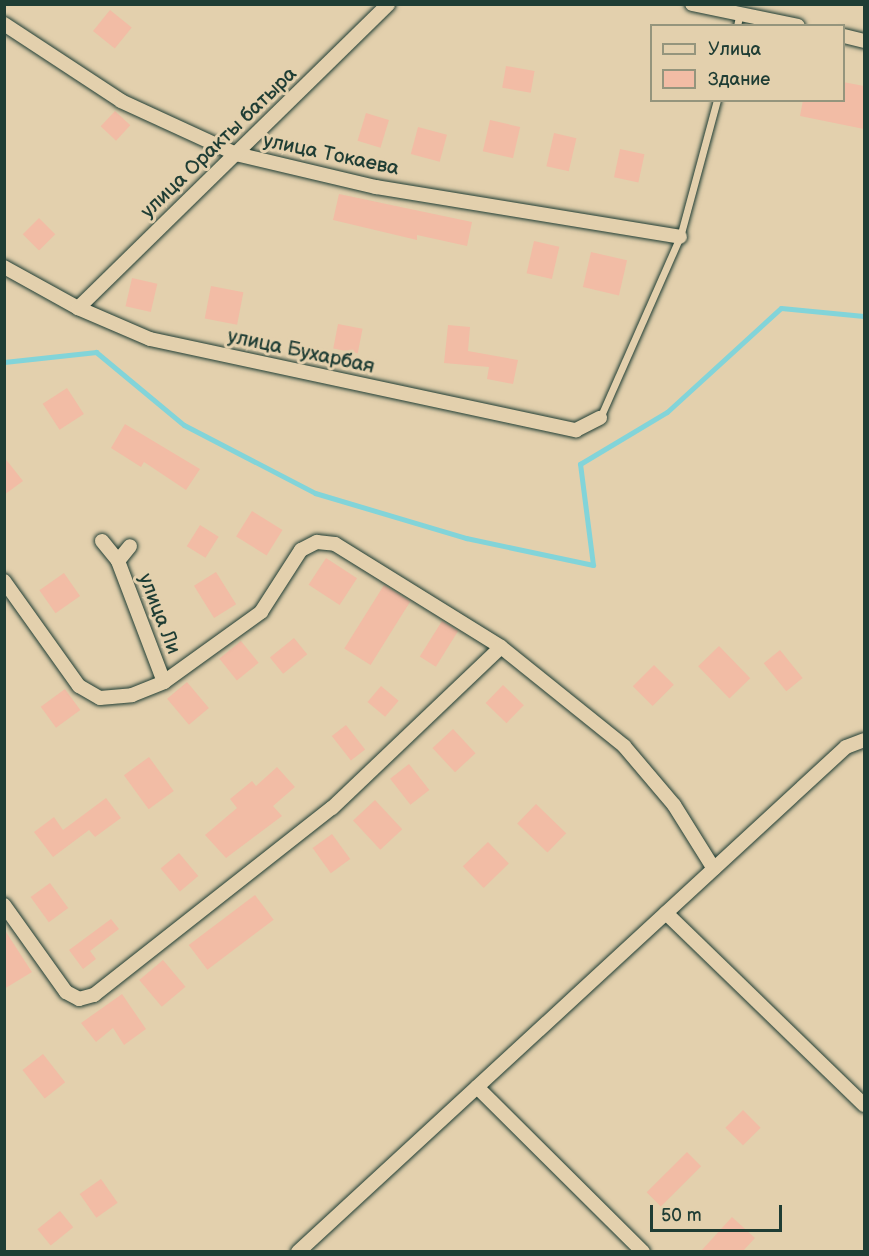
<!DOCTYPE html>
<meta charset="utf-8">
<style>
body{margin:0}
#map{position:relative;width:869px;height:1256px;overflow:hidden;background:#e3d0ad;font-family:"Balsamiq Sans",sans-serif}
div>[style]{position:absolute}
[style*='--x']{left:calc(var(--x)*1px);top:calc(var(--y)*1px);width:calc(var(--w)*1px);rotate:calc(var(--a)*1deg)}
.stream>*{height:5px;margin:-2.5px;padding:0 2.5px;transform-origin:2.5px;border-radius:2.5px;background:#82d4d9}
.building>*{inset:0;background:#f2bca5;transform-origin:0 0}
.roads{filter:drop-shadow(0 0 2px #1f3d34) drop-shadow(0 0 2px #1f3d34)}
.lane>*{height:7px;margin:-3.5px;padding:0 3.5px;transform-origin:3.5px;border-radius:3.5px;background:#e3d0ad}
.street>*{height:14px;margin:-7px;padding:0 7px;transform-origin:7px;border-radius:7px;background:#e3d0ad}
span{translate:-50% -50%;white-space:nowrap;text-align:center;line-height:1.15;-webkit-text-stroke:6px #e3d0ad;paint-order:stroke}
.street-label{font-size:20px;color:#1f3d34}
.frame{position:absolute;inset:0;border:6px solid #1f3d34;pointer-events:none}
.legend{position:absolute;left:650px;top:24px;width:195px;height:78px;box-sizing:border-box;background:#e3d0ad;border:2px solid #95957d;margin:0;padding:8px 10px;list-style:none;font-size:18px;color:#1f3d34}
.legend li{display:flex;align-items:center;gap:12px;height:30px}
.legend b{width:30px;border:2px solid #95957d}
.scale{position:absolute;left:650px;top:1205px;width:132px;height:27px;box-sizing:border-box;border:3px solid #1f3d34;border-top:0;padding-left:8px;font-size:18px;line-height:21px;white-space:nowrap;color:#1f3d34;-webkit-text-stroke:4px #e3d0ad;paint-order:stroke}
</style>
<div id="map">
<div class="stream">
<i style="--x:4;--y:362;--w:93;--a:-6.2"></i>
<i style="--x:96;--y:352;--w:114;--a:39.7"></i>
<i style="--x:184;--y:425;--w:148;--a:27.4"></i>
<i style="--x:315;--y:493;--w:158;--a:16.6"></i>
<i style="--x:466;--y:538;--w:130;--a:12"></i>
<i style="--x:593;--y:565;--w:102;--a:-97.3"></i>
<i style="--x:580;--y:464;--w:101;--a:-30.9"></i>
<i style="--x:667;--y:412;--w:154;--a:-42.4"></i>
<i style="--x:781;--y:308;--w:83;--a:5.5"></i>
</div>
<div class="building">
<i style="left:110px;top:10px;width:28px;height:27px;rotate:39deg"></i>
<i style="left:506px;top:66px;width:29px;height:22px;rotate:10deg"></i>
<i style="clip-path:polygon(843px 82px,864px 86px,864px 129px,800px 116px,803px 100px,843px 100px)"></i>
<i style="left:115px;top:111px;width:21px;height:21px;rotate:43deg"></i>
<i style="left:366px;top:113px;width:24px;height:29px;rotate:17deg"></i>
<i style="left:490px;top:120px;width:31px;height:32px;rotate:13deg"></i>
<i style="left:418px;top:127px;width:30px;height:28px;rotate:15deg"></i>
<i style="left:554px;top:133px;width:23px;height:34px;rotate:13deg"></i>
<i style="left:620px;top:149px;width:25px;height:29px;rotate:12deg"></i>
<i style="clip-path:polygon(339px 194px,472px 222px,467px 246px,417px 235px,417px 240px,333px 220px)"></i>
<i style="left:39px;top:218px;width:23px;height:23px;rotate:45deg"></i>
<i style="left:534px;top:241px;width:26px;height:33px;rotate:13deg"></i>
<i style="left:591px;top:252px;width:37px;height:36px;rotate:13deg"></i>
<i style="left:132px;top:278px;width:26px;height:29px;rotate:13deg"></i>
<i style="left:211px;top:286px;width:33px;height:33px;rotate:11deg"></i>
<i style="left:338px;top:324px;width:25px;height:25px;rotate:11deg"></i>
<i style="clip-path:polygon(448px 325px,470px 327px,468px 351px,518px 360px,513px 384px,487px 379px,489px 367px,444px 363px)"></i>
<i style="left:67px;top:388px;width:31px;height:29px;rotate:57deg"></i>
<i style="clip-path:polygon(125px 424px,200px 469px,186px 490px,144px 462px,141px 467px,111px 448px)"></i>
<i style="clip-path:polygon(4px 457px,23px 481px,4px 495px)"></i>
<i style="left:252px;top:511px;width:36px;height:30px;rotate:32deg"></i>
<i style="left:200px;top:525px;width:22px;height:25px;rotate:32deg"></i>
<i style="left:326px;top:558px;width:37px;height:32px;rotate:33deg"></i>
<i style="left:216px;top:572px;width:38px;height:26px;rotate:58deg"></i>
<i style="left:64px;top:573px;width:28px;height:30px;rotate:55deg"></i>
<i style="left:384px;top:585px;width:31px;height:75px;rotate:32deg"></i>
<i style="left:442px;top:621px;width:19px;height:42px;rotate:32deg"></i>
<i style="left:294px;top:638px;width:21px;height:31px;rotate:51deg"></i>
<i style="left:241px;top:641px;width:28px;height:28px;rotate:51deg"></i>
<i style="left:719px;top:646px;width:45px;height:29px;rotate:46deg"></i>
<i style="left:780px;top:650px;width:36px;height:21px;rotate:51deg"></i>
<i style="left:654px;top:665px;width:28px;height:30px;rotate:45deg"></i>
<i style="left:187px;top:682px;width:34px;height:26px;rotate:50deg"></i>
<i style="left:503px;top:685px;width:29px;height:25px;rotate:44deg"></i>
<i style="left:381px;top:686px;width:23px;height:21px;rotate:40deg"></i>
<i style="left:65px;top:689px;width:26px;height:30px;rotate:54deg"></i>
<i style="left:346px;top:725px;width:31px;height:18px;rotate:52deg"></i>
<i style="left:453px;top:729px;width:33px;height:28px;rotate:47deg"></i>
<i style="left:149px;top:757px;width:42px;height:31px;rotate:54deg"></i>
<i style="left:409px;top:764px;width:33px;height:24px;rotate:52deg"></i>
<i style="clip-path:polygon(277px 767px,295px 787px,273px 806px,282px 816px,226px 858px,205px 835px,237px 808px,230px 799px,252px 781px,256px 786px)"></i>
<i style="clip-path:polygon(106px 798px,121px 818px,95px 837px,89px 830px,53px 857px,34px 832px,54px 817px,63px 830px)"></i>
<i style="left:375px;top:800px;width:40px;height:30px;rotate:47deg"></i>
<i style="left:536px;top:804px;width:42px;height:27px;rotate:44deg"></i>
<i style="left:332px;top:834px;width:31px;height:24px;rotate:54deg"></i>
<i style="left:488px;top:842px;width:30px;height:35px;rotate:46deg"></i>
<i style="left:179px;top:853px;width:30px;height:24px;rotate:50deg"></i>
<i style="left:50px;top:883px;width:31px;height:24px;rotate:54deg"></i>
<i style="left:255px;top:895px;width:31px;height:83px;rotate:53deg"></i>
<i style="clip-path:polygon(111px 919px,119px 929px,90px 951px,96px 959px,83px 969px,69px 950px)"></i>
<i style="clip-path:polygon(4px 929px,32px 972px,4px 989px)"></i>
<i style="left:163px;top:960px;width:35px;height:31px;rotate:50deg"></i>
<i style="clip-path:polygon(122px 994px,146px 1029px,124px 1045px,113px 1028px,96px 1042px,81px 1023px)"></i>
<i style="left:43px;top:1054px;width:36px;height:26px;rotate:52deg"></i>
<i style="left:743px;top:1110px;width:25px;height:25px;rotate:45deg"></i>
<i style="left:687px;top:1152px;width:20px;height:57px;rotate:45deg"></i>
<i style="left:101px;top:1179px;width:29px;height:26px;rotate:55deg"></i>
<i style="left:60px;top:1211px;width:21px;height:29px;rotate:51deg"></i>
<i style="clip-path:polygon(732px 1217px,755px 1238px,743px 1251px,701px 1251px)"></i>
</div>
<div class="roads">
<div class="lane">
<i style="--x:737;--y:26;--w:14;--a:-78"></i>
<i style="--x:600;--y:418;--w:198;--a:-66.2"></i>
<i style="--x:680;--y:237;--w:142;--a:-74.9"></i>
</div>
<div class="street">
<i style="--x:692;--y:4;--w:108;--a:11.7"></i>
<i style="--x:4;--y:24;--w:140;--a:33.3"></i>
<i style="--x:121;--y:101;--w:127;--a:24.7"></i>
<i style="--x:236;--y:154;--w:144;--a:13.3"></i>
<i style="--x:376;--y:187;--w:308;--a:9.3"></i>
<i style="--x:844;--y:36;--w:21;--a:14"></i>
<i style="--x:4;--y:267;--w:85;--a:29"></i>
<i style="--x:78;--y:308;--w:78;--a:23.3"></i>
<i style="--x:150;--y:339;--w:436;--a:12.1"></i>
<i style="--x:576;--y:430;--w:27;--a:-27"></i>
<i style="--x:78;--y:308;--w:434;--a:-44.4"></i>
<i style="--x:102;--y:541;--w:26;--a:51"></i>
<i style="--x:118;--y:561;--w:129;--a:69.2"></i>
<i style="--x:118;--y:561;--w:19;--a:-51"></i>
<i style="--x:4;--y:581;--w:129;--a:54.5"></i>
<i style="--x:79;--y:686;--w:24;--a:30"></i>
<i style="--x:100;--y:698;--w:32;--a:-5"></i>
<i style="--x:132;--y:695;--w:35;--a:-22"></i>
<i style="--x:164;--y:682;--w:120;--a:-35.8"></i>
<i style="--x:261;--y:612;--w:74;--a:-57.2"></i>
<i style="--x:301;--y:550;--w:18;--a:-27"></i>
<i style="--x:317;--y:542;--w:18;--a:6"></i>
<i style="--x:335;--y:544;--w:195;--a:31.8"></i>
<i style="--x:501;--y:647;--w:158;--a:38.8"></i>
<i style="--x:624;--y:746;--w:77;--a:49.7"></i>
<i style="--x:674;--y:805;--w:75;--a:58"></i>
<i style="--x:4;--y:905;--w:107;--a:54.5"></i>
<i style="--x:66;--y:992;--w:15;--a:28"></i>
<i style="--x:79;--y:999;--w:16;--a:-15"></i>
<i style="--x:94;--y:995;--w:303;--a:-38.2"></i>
<i style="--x:332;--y:808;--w:233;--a:-43.6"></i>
<i style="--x:666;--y:913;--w:276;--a:44.1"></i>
<i style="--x:477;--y:1087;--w:234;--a:44.8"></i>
<i style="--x:298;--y:1252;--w:745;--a:-42.66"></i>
<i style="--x:846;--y:747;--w:19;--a:-21"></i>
</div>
</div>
<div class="street-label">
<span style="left:219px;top:143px;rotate:-44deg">улица Оракты батыра</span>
<span style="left:331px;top:155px;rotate:12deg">улица Токаева</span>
<span style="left:301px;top:352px;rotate:12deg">улица Бухарбая</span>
<span style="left:159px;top:614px;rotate:69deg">улица Ли</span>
</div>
<div class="frame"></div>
<ul class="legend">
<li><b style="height:8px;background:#e3d0ad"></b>Улица</li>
<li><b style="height:16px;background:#f2bca5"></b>Здание</li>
</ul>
<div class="scale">50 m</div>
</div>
